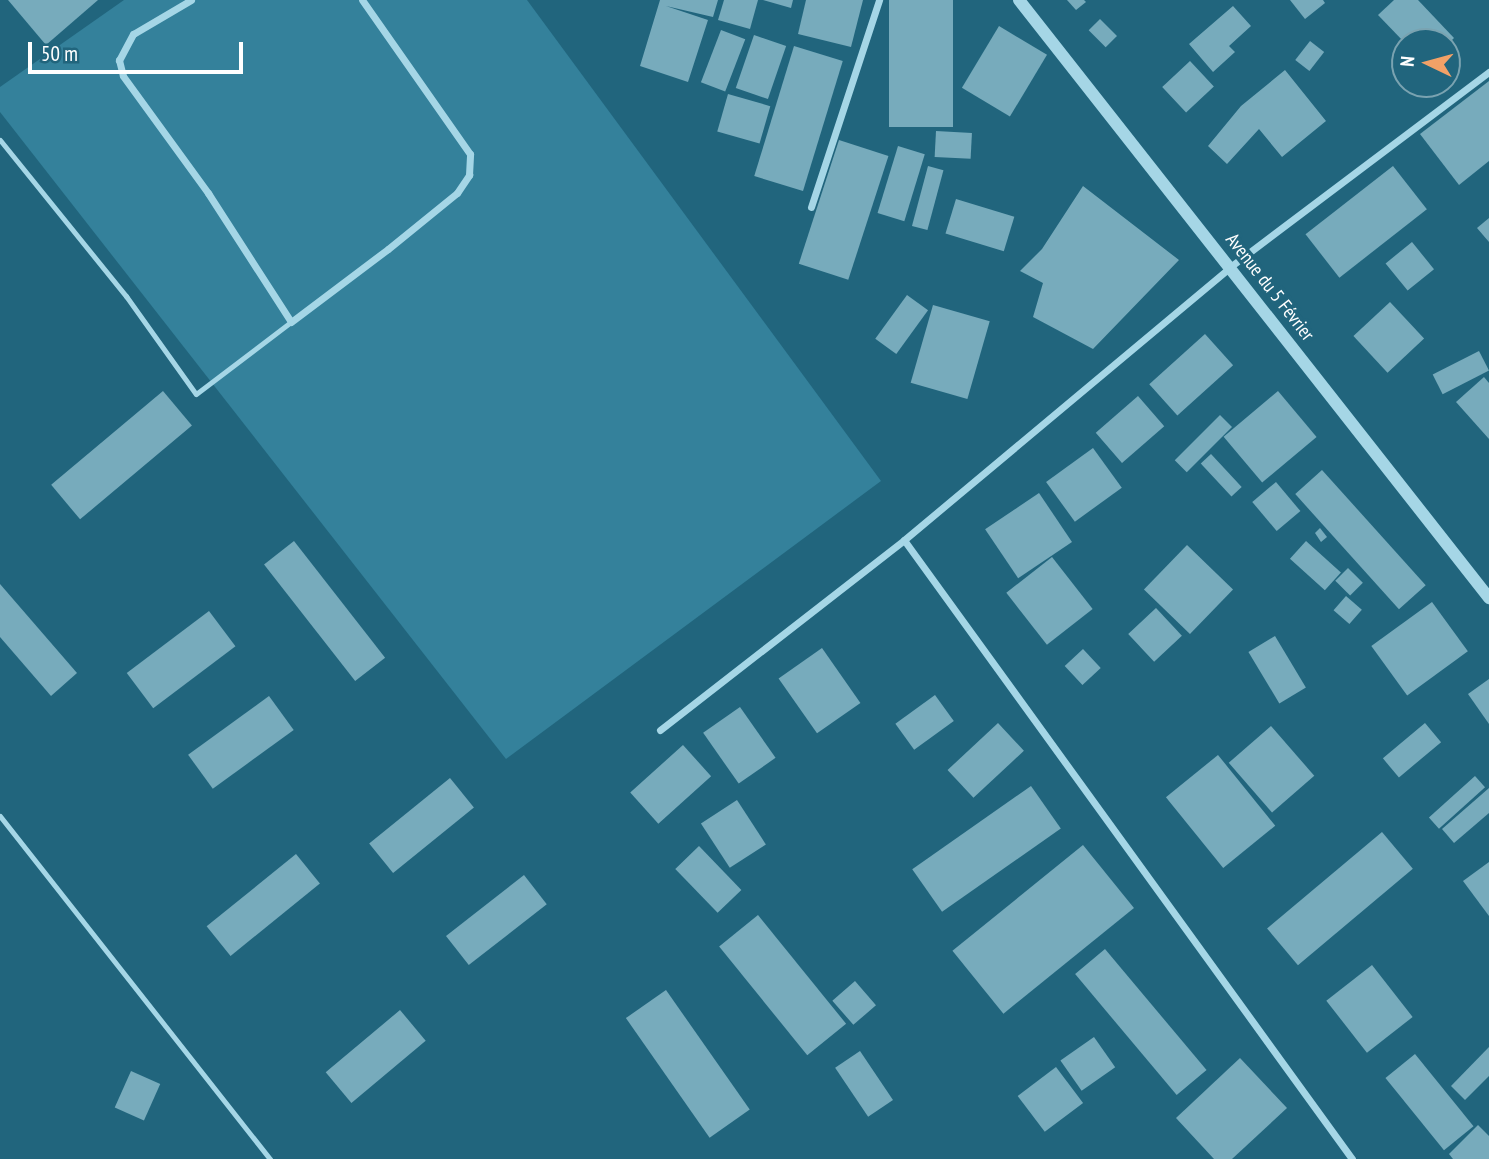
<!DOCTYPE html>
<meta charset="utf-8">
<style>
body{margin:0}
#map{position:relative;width:1489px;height:1159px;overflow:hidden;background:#21657d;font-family:"PT Sans Narrow",sans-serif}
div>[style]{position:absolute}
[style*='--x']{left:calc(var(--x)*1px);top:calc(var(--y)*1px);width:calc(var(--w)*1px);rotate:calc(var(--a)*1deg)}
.green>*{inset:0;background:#34819b}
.building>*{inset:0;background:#77abbc;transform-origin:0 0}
.service>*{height:5px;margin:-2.5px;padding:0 2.5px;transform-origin:2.5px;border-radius:2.5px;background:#a5d6e6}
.minor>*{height:7px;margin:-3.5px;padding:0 3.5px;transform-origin:3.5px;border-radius:3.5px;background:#a5d6e6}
.tertiary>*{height:12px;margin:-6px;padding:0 6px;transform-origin:6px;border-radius:6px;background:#a5d6e6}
span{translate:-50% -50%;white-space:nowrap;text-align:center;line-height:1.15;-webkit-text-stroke:7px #21657d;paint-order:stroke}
.street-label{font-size:19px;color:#fff}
.north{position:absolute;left:1391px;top:28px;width:70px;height:70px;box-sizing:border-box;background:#21657d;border:2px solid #7aa3b1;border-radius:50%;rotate:275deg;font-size:19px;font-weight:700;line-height:28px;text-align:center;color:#fff}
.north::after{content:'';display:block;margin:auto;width:24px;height:32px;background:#f2a167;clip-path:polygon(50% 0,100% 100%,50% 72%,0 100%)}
.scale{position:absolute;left:28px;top:42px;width:215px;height:32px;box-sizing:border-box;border:4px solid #fff;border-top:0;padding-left:9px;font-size:21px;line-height:24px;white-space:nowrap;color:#fff;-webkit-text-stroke:5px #21657d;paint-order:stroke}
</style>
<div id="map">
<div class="green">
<i style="clip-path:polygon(124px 0,527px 0,881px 481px,506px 759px,0 112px,0 87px)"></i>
</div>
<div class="building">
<i style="clip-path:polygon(8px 0,98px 0,46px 45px)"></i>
<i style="clip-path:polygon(660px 0,718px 0,713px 17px,666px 6px,708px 20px,688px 82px,640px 66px)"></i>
<i style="clip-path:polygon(724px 0,758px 0,750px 29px,718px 20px)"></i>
<i style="clip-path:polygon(763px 0,793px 0,791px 8px)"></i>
<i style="clip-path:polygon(806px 0,863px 0,851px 47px,798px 34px)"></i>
<i style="left:889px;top:0;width:64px;height:127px"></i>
<i style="clip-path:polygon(1067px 0,1084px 0,1086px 2px,1076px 10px)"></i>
<i style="clip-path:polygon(1290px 0,1323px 0,1325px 3px,1305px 19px)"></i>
<i style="clip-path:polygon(1394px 0,1418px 0,1454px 38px,1447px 45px,1404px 42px,1378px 15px)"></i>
<i style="clip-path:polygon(1233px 6px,1251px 26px,1229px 46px,1235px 52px,1213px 72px,1189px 44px)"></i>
<i style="left:1100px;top:19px;width:24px;height:16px;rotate:45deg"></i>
<i style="left:999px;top:26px;width:56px;height:72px;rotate:31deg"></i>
<i style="left:721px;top:30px;width:26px;height:56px;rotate:21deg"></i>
<i style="left:754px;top:35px;width:34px;height:56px;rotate:19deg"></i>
<i style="left:1310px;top:41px;width:18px;height:24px;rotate:38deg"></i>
<i style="left:794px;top:46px;width:51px;height:136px;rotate:17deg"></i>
<i style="left:1190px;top:61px;width:35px;height:38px;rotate:47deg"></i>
<i style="clip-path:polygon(1285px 70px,1326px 121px,1282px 157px,1259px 129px,1227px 164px,1208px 146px,1241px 106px)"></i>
<i style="clip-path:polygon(1489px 81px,1489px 161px,1459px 185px,1420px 134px)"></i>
<i style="left:728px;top:94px;width:44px;height:39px;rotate:16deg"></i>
<i style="left:936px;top:131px;width:36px;height:26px;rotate:3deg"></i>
<i style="left:839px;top:140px;width:52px;height:130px;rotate:18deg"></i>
<i style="left:898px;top:146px;width:28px;height:70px;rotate:17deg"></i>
<i style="left:928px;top:166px;width:16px;height:62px;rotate:15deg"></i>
<i style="left:1393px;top:166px;width:55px;height:111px;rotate:52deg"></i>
<i style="clip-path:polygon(1083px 186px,1179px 260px,1093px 349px,1033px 317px,1043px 283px,1020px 271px,1042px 249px)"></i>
<i style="left:956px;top:199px;width:61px;height:36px;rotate:17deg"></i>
<i style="clip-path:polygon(1489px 218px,1489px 242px,1477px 228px)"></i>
<i style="left:1412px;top:242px;width:35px;height:34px;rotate:51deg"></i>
<i style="left:907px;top:295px;width:26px;height:54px;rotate:36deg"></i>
<i style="left:1390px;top:302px;width:50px;height:50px;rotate:47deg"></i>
<i style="left:933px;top:305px;width:59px;height:81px;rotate:16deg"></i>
<i style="left:1205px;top:334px;width:42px;height:75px;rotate:48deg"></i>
<i style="left:1479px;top:351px;width:22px;height:52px;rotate:63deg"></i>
<i style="clip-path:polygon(1484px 377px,1489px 383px,1489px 439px,1456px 402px)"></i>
<i style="left:163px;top:391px;width:45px;height:146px;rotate:50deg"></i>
<i style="left:1278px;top:391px;width:60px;height:71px;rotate:50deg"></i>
<i style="left:1138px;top:396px;width:40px;height:56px;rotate:49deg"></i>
<i style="left:1220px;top:415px;width:17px;height:64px;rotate:45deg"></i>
<i style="left:1093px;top:448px;width:49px;height:58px;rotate:54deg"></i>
<i style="left:1211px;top:454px;width:45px;height:14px;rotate:47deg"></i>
<i style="left:1322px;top:470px;width:155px;height:36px;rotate:48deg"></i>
<i style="left:1276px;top:482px;width:38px;height:31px;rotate:50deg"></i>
<i style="left:1039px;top:493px;width:59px;height:65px;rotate:56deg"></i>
<i style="clip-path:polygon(1320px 528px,1327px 537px,1321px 542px,1315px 533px)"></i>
<i style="left:294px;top:541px;width:148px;height:38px;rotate:52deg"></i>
<i style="left:1306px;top:541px;width:47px;height:24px;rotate:42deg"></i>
<i style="left:1187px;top:545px;width:64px;height:62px;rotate:44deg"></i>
<i style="left:1052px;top:557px;width:66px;height:58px;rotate:52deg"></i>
<i style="left:1348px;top:568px;width:21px;height:18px;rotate:45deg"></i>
<i style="clip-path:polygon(0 584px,77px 673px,51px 696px,0 637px)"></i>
<i style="left:1346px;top:596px;width:21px;height:19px;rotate:41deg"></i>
<i style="left:1432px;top:602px;width:61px;height:75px;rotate:54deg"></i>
<i style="left:1156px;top:608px;width:38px;height:38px;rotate:47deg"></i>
<i style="left:209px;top:611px;width:44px;height:103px;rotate:53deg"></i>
<i style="left:1275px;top:636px;width:60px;height:31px;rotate:59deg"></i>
<i style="left:822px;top:648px;width:67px;height:53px;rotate:55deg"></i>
<i style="left:1083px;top:649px;width:26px;height:25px;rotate:47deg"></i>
<i style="clip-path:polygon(1489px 679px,1489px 724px,1468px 694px)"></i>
<i style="left:935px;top:695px;width:32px;height:49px;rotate:54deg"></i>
<i style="left:269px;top:696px;width:42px;height:100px;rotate:54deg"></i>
<i style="left:740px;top:707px;width:62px;height:45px;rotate:55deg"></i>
<i style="left:998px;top:723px;width:38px;height:69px;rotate:47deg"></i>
<i style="left:1425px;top:723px;width:25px;height:55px;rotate:50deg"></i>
<i style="left:1271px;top:726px;width:66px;height:56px;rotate:49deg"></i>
<i style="left:683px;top:745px;width:42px;height:71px;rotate:48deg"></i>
<i style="left:1218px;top:755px;width:91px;height:67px;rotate:51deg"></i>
<i style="left:1475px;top:776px;width:15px;height:62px;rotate:48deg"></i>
<i style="left:450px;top:778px;width:38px;height:104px;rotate:51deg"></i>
<i style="left:1031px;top:786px;width:52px;height:145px;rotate:55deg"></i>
<i style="clip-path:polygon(1489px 788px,1489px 813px,1454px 843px,1442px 829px)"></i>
<i style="left:737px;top:800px;width:53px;height:43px;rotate:57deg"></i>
<i style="left:1382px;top:832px;width:48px;height:150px;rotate:50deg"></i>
<i style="left:1083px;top:845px;width:81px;height:168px;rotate:51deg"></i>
<i style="left:699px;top:846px;width:61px;height:33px;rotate:46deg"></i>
<i style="left:296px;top:854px;width:38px;height:115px;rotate:51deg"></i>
<i style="clip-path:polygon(1489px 862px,1489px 916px,1463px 881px)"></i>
<i style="left:524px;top:875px;width:37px;height:99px;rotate:52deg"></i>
<i style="left:758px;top:915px;width:140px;height:50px;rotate:51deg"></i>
<i style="left:1105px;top:949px;width:158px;height:39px;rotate:50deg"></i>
<i style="left:1372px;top:965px;width:66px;height:58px;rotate:52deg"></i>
<i style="left:855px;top:981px;width:32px;height:30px;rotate:49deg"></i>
<i style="left:666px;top:990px;width:146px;height:49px;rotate:55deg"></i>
<i style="left:400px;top:1010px;width:40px;height:97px;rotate:50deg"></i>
<i style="left:1094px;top:1037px;width:37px;height:41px;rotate:55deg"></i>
<i style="clip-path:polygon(1489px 1047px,1489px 1076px,1465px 1100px,1451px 1086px)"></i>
<i style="left:860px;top:1051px;width:59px;height:30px;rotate:56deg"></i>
<i style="left:1415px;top:1054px;width:93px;height:38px;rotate:51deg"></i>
<i style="clip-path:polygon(1240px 1058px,1287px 1108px,1232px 1159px,1214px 1159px,1176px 1118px)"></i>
<i style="left:1056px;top:1067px;width:45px;height:48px;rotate:53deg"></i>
<i style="left:131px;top:1071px;width:32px;height:40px;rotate:24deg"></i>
<i style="clip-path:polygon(1478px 1125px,1489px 1136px,1489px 1159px,1453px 1159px,1449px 1154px)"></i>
</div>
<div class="service">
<i style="--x:0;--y:140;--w:201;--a:51.1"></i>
<i style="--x:126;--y:296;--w:120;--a:54.5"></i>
<i style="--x:196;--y:394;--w:119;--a:-37.2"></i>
<i style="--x:0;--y:816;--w:437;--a:51.8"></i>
</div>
<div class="minor">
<i style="--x:191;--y:0;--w:67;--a:149.6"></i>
<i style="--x:133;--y:34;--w:30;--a:118"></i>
<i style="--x:119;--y:60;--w:16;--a:76"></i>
<i style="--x:123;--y:76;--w:145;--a:54"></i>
<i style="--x:208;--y:193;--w:153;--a:57.2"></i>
<i style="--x:291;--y:322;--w:121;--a:-37"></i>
<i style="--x:388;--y:249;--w:89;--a:-39.1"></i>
<i style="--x:457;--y:193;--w:22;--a:-56"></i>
<i style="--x:469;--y:175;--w:21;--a:-87"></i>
<i style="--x:470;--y:154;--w:188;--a:-125"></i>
<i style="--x:811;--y:207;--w:218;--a:-71.8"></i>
<i style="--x:904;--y:540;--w:764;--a:54.1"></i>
<i style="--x:660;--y:730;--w:309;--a:-37.9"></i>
<i style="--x:904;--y:540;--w:425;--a:-39.9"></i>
<i style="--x:1230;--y:267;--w:324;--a:-37"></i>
</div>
<div class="tertiary">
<i style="--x:1019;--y:0;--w:761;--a:51.83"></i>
</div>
<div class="street-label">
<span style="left:1270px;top:287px;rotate:52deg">Avenue du 5 Février</span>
</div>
<div class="north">N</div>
<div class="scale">50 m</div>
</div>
